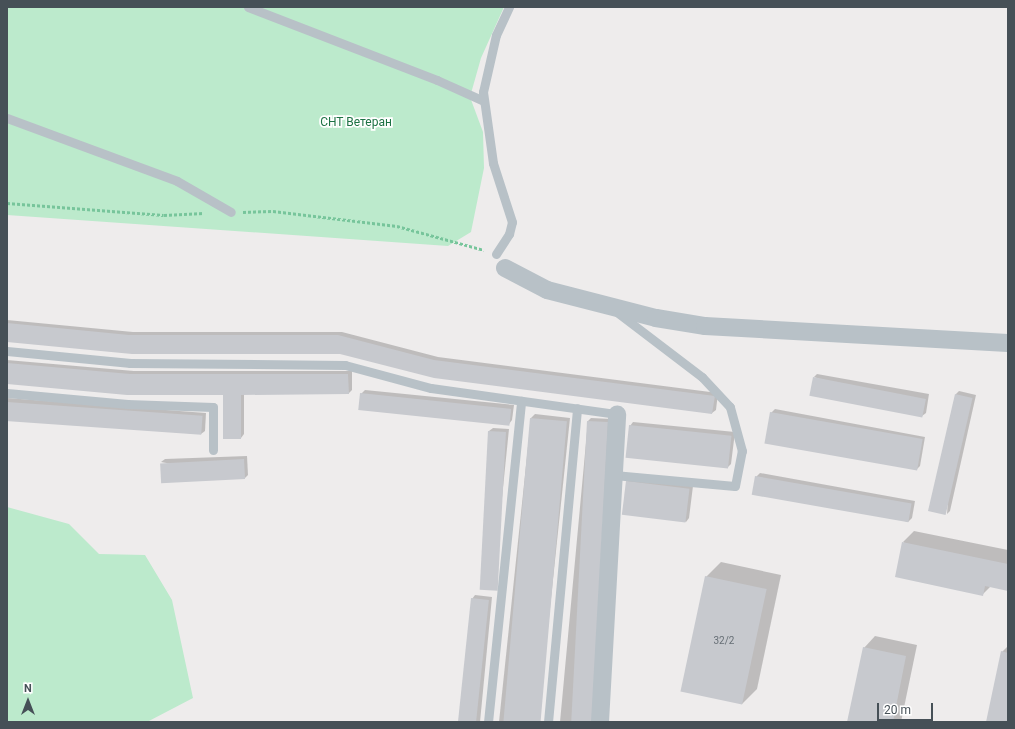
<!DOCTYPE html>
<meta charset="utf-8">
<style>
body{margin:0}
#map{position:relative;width:1015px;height:729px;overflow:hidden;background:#eeecec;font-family:Roboto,sans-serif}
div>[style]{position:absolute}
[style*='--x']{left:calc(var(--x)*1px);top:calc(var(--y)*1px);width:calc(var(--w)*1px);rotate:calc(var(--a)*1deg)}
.green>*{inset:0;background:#bceacc}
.shadow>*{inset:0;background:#0003}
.building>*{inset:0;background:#c7c9ce;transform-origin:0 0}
.path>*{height:2.5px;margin-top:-1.25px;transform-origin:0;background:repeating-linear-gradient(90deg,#77c59b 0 3px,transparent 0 5px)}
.service>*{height:9px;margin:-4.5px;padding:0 4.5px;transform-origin:4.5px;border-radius:4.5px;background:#b8c1c7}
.minor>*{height:18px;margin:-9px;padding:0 9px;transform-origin:9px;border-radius:9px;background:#b8c1c7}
span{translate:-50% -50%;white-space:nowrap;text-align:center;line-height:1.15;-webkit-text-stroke:3.5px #fff;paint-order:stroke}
.number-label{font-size:10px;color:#666e75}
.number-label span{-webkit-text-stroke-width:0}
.park-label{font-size:12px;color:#1d7244}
.frame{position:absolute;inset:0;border:8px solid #465057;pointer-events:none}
.north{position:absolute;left:8px;top:681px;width:40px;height:40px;-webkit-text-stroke:3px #fff;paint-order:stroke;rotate:0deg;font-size:11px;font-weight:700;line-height:16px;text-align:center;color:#465057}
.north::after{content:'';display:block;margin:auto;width:14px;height:18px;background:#465057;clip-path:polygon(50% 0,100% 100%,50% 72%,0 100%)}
.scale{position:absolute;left:877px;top:703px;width:56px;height:18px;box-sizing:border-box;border:2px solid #465057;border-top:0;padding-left:5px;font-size:12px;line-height:14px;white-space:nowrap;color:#465057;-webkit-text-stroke:3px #fff;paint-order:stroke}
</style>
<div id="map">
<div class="green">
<i style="clip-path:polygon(7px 7px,504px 7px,481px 58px,470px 97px,483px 132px,484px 168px,471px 232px,448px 246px,7px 215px)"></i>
<i style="clip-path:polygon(7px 507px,69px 524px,99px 554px,145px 555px,172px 600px,193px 698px,147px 722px,7px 722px)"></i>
</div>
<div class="shadow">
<i style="clip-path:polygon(7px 320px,133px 332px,342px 332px,438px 357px,718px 393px,716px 410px,712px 413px,340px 353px,7px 341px)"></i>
<i style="clip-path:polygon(7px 360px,134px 371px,352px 371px,352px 390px,349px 393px,244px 394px,244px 434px,241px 438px,224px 394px,7px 383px)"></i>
<i style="clip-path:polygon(817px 374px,929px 394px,926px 413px,922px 416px,814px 377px)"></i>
<i style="clip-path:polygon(365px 390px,514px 405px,512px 420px,509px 424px,361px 394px)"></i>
<i style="clip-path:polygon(959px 391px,976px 395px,950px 511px,947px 514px,956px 394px)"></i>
<i style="clip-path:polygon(7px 398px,206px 413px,205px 431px,201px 434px,7px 420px)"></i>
<i style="clip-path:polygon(775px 409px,925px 437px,920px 466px,916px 470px,771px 413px)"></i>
<i style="clip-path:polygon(535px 414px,570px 418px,538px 722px,499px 722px,531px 418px)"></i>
<i style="clip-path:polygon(591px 418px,612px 419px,583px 722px,560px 722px,588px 421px)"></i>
<i style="clip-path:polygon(633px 422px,735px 432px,731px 464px,728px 467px,630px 426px)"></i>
<i style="clip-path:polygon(493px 428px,509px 429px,493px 586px,490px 589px,489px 431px)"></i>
<i style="clip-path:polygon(247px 456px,248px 475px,245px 478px,161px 462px,165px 459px)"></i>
<i style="clip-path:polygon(760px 473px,915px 501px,912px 518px,908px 522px,756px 477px)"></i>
<i style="clip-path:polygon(630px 478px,693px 486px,689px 518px,686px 522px,627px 482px)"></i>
<i style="clip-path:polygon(914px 531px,1008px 550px,1008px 590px,991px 586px,982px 595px,903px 542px)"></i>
<i style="clip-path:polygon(721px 562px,781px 575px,757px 689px,742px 704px,706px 577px)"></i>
<i style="clip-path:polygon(475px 595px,492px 597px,480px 722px,460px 722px,472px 599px)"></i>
<i style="clip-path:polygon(875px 636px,917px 645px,901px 722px,848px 722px,864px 648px)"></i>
<i style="clip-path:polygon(1008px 646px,1008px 722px,987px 722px,1002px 652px)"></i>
</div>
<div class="building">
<i style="clip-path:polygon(7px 323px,129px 335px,338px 335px,434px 360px,715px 396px,712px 414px,434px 378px,340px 354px,132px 354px,7px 342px)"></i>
<i style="clip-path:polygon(7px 363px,130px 374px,348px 374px,349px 394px,241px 395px,241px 439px,223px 439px,223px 395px,127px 395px,7px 384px)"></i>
<i style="left:813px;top:377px;width:115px;height:19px;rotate:11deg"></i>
<i style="left:360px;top:393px;width:152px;height:17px;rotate:6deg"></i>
<i style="left:955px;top:394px;width:18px;height:120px;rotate:13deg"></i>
<i style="left:7px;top:402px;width:196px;height:19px;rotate:4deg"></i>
<i style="left:770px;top:412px;width:155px;height:32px;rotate:10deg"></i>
<i style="left:530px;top:418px;width:37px;height:306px;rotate:5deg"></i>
<i style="left:587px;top:421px;width:21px;height:302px;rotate:3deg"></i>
<i style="left:629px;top:425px;width:103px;height:33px;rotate:6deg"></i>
<i style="left:488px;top:431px;width:18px;height:159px;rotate:3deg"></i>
<i style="left:244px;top:459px;width:20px;height:84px;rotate:87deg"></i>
<i style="left:755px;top:476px;width:159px;height:19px;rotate:10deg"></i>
<i style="left:626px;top:481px;width:64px;height:34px;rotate:7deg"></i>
<i style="clip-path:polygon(902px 542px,1008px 564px,1008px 591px,985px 586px,983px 596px,895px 577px)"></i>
<i style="left:705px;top:576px;width:63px;height:118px;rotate:12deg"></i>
<i style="left:471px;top:598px;width:18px;height:125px;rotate:6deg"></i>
<i style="clip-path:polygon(863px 647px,906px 656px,893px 722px,847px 722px)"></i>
<i style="clip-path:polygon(1001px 651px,1008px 653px,1008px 722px,986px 722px)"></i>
</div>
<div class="path">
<i style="--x:7;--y:203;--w:157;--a:4.4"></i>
<i style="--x:164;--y:215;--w:40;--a:-2.9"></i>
<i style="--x:243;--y:212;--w:30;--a:-2"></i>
<i style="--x:273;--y:211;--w:125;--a:6.9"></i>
<i style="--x:397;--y:226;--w:90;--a:15.4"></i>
</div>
<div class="service">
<i style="--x:248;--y:7;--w:203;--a:21.1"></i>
<i style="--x:437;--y:80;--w:51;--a:24.1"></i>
<i style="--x:7;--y:118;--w:181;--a:20.3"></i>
<i style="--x:177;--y:181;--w:62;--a:29.9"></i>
<i style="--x:496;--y:254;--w:24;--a:-57"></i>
<i style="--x:509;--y:234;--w:12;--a:-76"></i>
<i style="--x:512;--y:222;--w:62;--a:-107.9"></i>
<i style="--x:493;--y:163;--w:72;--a:-98"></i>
<i style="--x:483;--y:92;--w:58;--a:-77.2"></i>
<i style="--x:496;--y:35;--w:31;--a:-65"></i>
<i style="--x:7;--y:351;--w:124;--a:5.6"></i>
<i style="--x:130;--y:363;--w:215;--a:0.5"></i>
<i style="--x:345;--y:365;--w:89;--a:15"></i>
<i style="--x:431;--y:388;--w:188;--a:8"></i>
<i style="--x:7;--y:393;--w:121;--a:5.2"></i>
<i style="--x:127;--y:404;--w:86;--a:2"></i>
<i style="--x:213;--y:407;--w:43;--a:90"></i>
<i style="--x:614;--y:475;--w:121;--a:5.2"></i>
<i style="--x:735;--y:486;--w:36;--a:-79"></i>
<i style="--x:742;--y:451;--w:46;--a:-105.3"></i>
<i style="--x:730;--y:407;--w:41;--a:-133"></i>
<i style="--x:702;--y:377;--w:106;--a:-142.7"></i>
<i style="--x:488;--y:722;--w:323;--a:-84.1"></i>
<i style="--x:548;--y:722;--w:315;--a:-84.7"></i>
</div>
<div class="minor">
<i style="--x:505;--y:268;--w:47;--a:27.6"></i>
<i style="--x:547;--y:290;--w:113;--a:14.4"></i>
<i style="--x:656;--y:318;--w:50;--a:9.3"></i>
<i style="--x:705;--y:326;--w:303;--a:3.2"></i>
<i style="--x:600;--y:722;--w:308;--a:-86.8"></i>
</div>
<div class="number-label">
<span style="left:724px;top:641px">32/2</span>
</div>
<div class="park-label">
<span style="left:356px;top:123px">СНТ Ветеран</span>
</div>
<div class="frame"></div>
<div class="north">N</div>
<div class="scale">20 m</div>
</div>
